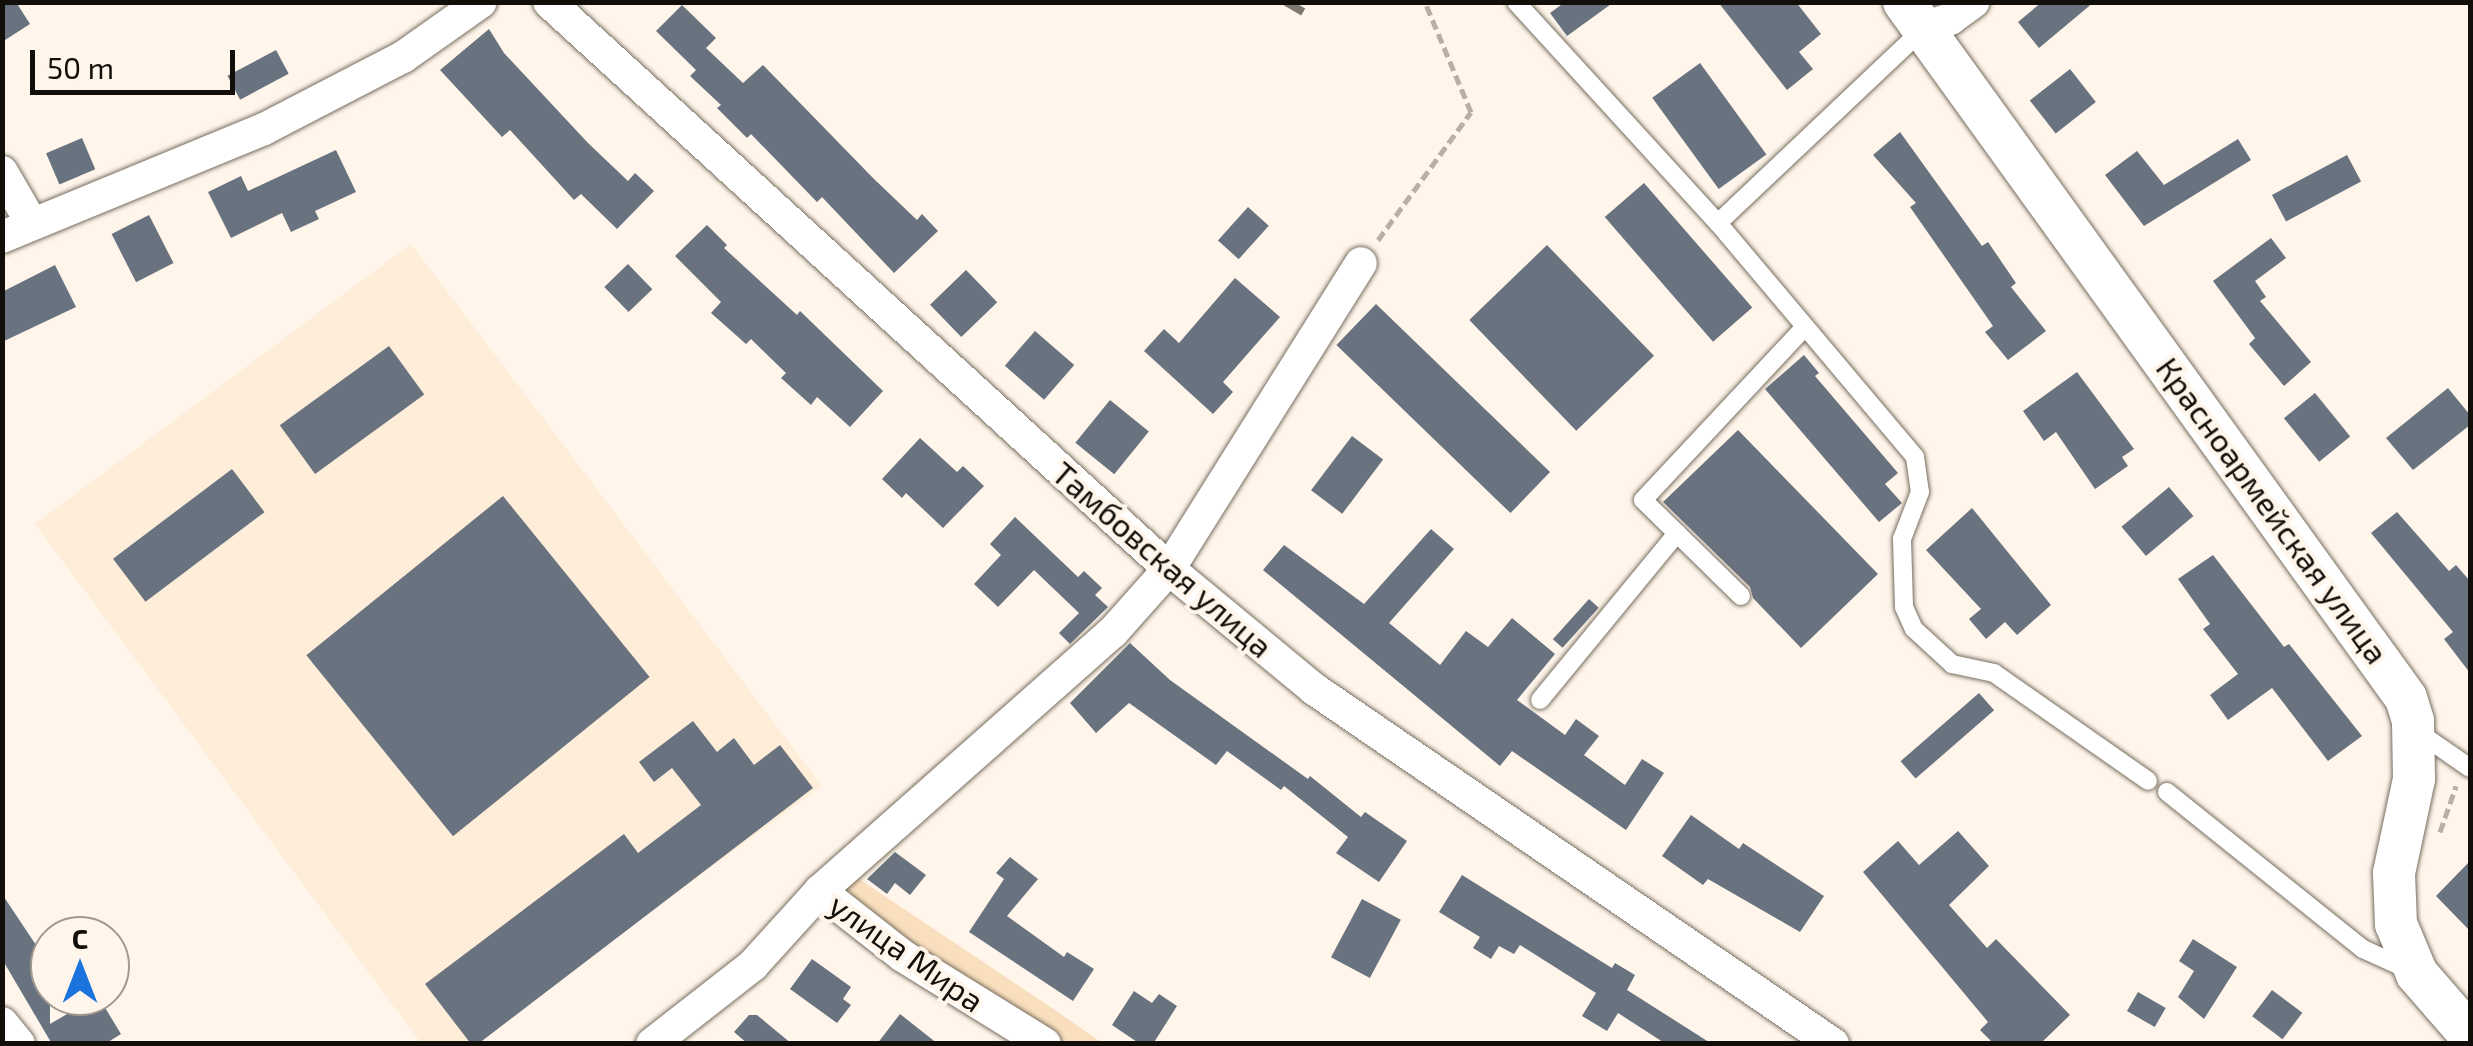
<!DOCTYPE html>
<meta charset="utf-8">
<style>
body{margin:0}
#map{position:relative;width:2473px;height:1046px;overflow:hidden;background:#fff5ea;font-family:"Exo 2",sans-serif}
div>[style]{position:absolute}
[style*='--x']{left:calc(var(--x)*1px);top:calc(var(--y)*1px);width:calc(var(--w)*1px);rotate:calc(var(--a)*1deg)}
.built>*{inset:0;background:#feedd8}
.green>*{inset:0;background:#f9dfbd}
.building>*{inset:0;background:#69727f;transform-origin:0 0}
.path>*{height:5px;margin-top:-2.5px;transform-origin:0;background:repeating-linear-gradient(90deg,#b8afa6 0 10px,transparent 0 15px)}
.roads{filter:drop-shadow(0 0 2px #776d60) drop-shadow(0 0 2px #776d60)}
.service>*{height:18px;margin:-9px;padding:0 9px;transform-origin:9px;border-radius:9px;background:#fff}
.minor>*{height:32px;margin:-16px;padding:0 16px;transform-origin:16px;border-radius:16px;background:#fff}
.tertiary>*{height:42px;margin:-21px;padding:0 21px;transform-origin:21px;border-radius:21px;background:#fff}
.rail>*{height:8px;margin-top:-4px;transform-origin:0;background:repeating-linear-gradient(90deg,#7f7870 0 20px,transparent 0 30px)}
span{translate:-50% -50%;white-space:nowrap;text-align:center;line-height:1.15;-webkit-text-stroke:8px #fff5ea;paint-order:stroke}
.street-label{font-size:32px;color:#120e09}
.frame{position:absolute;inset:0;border:5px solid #120e09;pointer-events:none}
.north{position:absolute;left:30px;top:916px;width:100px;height:100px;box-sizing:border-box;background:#fff5ea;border:2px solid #a09990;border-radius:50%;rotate:0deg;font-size:28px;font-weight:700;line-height:40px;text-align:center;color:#120e09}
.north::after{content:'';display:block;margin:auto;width:35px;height:45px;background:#1b74de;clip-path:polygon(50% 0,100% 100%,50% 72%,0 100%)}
.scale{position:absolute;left:30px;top:50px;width:205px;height:45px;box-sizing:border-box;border:5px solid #120e09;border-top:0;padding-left:12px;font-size:30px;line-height:35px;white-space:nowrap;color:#120e09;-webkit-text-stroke:8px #fff5ea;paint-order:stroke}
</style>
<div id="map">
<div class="built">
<i style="clip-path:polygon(411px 244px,822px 786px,471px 1043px,421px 1043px,35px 524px)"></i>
</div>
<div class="green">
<i style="clip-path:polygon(850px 873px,1055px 1010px,1102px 1043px,1050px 1043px,842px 897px)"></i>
</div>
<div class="building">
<i style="clip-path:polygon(2px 2px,16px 2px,30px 24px,2px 42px)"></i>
<i style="clip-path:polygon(1565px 2px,1614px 2px,1567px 36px,1550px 13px)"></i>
<i style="clip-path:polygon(1718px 2px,1796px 2px,1821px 34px,1799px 52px,1813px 69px,1787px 90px)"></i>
<i style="clip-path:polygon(2042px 2px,2094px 2px,2039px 48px,2018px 22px)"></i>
<i style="clip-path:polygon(682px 5px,716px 38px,706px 48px,743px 83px,763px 65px,873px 178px,917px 220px,922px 214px,938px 231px,894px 273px,822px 197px,817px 202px,751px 134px,747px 138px,717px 108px,721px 105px,690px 76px,696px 70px,656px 31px)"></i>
<i style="clip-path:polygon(489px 29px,504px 53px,588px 143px,628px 181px,635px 173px,654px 191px,617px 229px,581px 194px,574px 200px,510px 130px,502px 137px,440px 70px)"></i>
<i style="left:276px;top:50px;width:27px;height:55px;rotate:62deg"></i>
<i style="left:1700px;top:63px;width:113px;height:59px;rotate:54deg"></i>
<i style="left:2070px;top:69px;width:42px;height:51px;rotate:52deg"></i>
<i style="clip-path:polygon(1900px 132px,1982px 246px,1988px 242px,2016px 283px,2011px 287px,2046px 331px,2008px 360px,1985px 332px,1993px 326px,1910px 207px,1916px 203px,1873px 155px)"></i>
<i style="left:82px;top:138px;width:34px;height:39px;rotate:67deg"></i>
<i style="clip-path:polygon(2238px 139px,2251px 160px,2144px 226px,2105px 175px,2137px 151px,2164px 185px)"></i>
<i style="clip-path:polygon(336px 150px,356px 192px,315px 211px,319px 219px,291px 232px,282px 213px,231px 238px,208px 192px,241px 176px,248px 191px)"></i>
<i style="left:2347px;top:155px;width:30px;height:85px;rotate:62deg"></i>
<i style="left:1644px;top:183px;width:165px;height:52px;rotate:49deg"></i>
<i style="left:1248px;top:207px;width:28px;height:45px;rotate:42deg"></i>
<i style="left:149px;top:215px;width:54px;height:42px;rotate:63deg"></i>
<i style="clip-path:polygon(707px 225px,727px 245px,724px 248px,797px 315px,800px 311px,883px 391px,850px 427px,817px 397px,811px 405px,781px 378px,786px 373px,751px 339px,746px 344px,711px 313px,721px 302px,675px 256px)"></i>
<i style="clip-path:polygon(2271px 238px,2286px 258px,2255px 281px,2266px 297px,2260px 301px,2311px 362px,2284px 386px,2249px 344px,2255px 338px,2213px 281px)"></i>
<i style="left:1547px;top:245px;width:154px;height:108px;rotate:46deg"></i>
<i style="left:628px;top:264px;width:35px;height:33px;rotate:46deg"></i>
<i style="clip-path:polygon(55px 265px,76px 307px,2px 342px,2px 292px)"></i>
<i style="left:966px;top:270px;width:45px;height:50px;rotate:46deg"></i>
<i style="clip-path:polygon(1235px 278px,1280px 317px,1223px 382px,1233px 392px,1213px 414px,1144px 351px,1164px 329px,1179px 343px)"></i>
<i style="left:1376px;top:304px;width:242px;height:57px;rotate:44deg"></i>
<i style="left:1035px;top:331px;width:52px;height:46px;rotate:41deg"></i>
<i style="left:389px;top:346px;width:60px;height:135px;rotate:54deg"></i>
<i style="clip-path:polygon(1804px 355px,1819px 373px,1815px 376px,1898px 473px,1885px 484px,1902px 503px,1879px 522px,1765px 389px)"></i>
<i style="clip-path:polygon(2077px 372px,2134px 449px,2122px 457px,2128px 466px,2095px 489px,2056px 432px,2044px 441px,2023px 411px)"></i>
<i style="clip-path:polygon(2448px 388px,2470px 415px,2470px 425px,2413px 470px,2386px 438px)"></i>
<i style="left:2315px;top:393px;width:56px;height:40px;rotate:51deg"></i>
<i style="left:1110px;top:400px;width:50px;height:55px;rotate:39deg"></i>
<i style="clip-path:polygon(1738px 430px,1878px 574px,1801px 648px,1753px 598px,1750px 587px,1663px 502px)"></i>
<i style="left:1352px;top:436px;width:39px;height:68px;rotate:37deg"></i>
<i style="clip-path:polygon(920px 438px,957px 472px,963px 466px,984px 486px,943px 528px,906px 493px,902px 498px,882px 479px)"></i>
<i style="left:232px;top:469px;width:54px;height:149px;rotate:53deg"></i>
<i style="left:2169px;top:487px;width:38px;height:62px;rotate:50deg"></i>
<i style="left:503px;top:496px;width:233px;height:253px;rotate:51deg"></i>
<i style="clip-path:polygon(1972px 508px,2051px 605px,2017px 635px,2005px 622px,1986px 639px,1969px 619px,1981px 609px,1926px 550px)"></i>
<i style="clip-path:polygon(2397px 512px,2449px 571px,2456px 565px,2470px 581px,2470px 673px,2444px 639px,2453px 632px,2371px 533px)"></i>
<i style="clip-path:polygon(1015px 517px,1078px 577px,1084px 571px,1102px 588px,1095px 595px,1108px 607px,1070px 644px,1059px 633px,1079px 613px,1034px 570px,998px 607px,974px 584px,1001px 555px,990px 544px)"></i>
<i style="clip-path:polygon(1431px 529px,1454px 549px,1389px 623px,1440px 665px,1466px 631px,1488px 647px,1512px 618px,1555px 654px,1517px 700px,1565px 735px,1576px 719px,1599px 736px,1584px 755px,1625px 785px,1642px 759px,1664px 773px,1626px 830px,1512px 751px,1500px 766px,1263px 570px,1284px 545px,1364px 604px)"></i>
<i style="clip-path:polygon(2213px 555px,2284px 647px,2289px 644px,2362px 736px,2328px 761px,2272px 688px,2228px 720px,2210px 695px,2238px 674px,2203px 629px,2210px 624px,2178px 579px)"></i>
<i style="left:1589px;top:599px;width:13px;height:54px;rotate:42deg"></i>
<i style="clip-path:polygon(1130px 643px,1170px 680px,1308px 779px,1310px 776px,1361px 817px,1365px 812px,1407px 841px,1379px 882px,1336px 853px,1348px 837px,1284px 786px,1281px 790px,1227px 751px,1216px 765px,1129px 703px,1096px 733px,1070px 703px)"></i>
<i style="left:1979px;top:693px;width:23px;height:104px;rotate:49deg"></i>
<i style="clip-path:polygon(693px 721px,717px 752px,734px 738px,754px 765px,780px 745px,813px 788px,478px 1044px,471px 1044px,425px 984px,624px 834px,638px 853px,701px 805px,672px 768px,654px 782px,639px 762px)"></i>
<i style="clip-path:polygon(1691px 815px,1739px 849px,1743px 843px,1824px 896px,1800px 932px,1708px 879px,1703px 885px,1662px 856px)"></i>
<i style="clip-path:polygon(1958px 831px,1989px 866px,1949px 905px,1987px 948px,1996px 939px,2070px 1015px,2040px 1044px,1994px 1044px,1980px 1030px,1988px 1022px,1863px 872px,1898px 841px,1919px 865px)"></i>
<i style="clip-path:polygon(895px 852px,926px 875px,910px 895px,895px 883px,887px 894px,867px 879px)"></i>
<i style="clip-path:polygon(1010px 857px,1038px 879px,1007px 916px,1064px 957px,1067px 952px,1094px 969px,1073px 1001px,969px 932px,1004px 879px,996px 873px)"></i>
<i style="clip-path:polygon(2470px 861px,2470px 931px,2436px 896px)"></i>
<i style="clip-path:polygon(1462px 875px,1612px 968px,1615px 963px,1635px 975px,1627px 990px,1712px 1044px,1666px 1044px,1618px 1013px,1607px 1031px,1582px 1016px,1596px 993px,1520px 945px,1514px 954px,1499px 946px,1491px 959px,1473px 948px,1480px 937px,1439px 912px)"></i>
<i style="clip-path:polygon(2px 894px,50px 966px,50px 1024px,98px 996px,121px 1034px,105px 1044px,52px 1044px,2px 959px)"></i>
<i style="left:1362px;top:899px;width:44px;height:66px;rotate:28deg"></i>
<i style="clip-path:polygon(2193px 939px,2237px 967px,2204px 1019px,2178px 997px,2194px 971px,2179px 961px)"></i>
<i style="clip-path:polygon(812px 959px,851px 987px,843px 999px,851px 1005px,837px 1023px,790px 989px)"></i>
<i style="left:2272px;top:990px;width:38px;height:33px;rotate:37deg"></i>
<i style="clip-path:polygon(1134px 991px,1152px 1003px,1159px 994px,1177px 1006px,1153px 1044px,1140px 1044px,1112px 1025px)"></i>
<i style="left:2138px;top:992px;width:32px;height:22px;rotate:30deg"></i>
<i style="clip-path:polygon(900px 1014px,938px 1044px,877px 1044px)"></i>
<i style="clip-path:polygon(749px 1015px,757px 1015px,792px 1044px,748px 1044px,734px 1032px)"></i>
</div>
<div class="path">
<i style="--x:1378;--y:240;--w:158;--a:-54"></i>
<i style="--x:1471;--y:112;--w:119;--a:-112.7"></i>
<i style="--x:2440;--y:832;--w:49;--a:-70.8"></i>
</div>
<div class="roads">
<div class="service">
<i style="--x:1516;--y:2;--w:299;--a:47.6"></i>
<i style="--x:1718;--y:223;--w:306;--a:49.9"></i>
<i style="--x:1915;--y:457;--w:35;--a:82"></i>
<i style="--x:1920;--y:492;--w:50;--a:111"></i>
<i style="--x:1902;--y:539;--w:68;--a:88.3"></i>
<i style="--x:1904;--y:607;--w:24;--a:66"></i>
<i style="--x:1914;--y:629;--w:52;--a:42.6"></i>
<i style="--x:1952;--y:664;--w:43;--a:12.1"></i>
<i style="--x:1994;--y:673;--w:188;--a:35"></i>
<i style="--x:1718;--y:223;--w:284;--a:-43.4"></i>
<i style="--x:1741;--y:596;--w:137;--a:-135.6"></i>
<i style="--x:1643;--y:500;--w:237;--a:-46.9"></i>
<i style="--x:1540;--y:700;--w:216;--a:-50.6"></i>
<i style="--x:2418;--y:732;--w:63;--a:34.7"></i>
<i style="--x:2167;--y:792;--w:251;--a:38.7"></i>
<i style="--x:2363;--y:949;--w:48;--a:24.4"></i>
</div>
<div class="minor">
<i style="--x:549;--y:2;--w:840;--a:42.44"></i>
<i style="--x:1169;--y:569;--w:188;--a:39.6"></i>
<i style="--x:1314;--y:689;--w:629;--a:34.37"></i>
<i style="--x:1924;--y:28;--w:28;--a:-19"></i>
<i style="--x:1950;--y:19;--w:29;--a:-36"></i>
<i style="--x:2;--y:172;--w:58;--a:59.9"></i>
<i style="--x:2;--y:237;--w:283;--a:-22.4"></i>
<i style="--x:264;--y:129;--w:157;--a:-27.4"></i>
<i style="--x:403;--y:57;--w:95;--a:-35.2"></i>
<i style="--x:820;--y:891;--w:105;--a:38.1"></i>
<i style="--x:903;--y:956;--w:167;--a:31.8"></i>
<i style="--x:2;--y:1023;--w:27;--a:51"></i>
<i style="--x:652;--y:1044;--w:128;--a:-38"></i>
<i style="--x:753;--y:965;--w:100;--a:-47.8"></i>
<i style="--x:820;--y:891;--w:391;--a:-41.5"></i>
<i style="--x:1113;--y:632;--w:84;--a:-48.4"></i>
<i style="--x:1169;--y:569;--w:361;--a:-57.9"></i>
</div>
<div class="tertiary">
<i style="--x:1904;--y:2;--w:858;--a:54.2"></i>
<i style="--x:2406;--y:698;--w:24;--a:73"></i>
<i style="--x:2413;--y:721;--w:58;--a:89"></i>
<i style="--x:2414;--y:779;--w:96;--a:102"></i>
<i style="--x:2394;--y:873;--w:51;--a:87.8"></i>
<i style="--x:2396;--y:924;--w:54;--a:67.2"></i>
<i style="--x:2417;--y:974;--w:81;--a:49"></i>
</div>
</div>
<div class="rail">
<i style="--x:1286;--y:2;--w:20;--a:30"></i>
</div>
<div class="street-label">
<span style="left:2273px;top:510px;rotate:54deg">Красноармейская улица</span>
<span style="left:1163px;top:559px;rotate:41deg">Тамбовская улица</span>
<span style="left:907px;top:952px;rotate:35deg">улица Мира</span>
</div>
<div class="frame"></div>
<div class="north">С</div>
<div class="scale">50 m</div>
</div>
